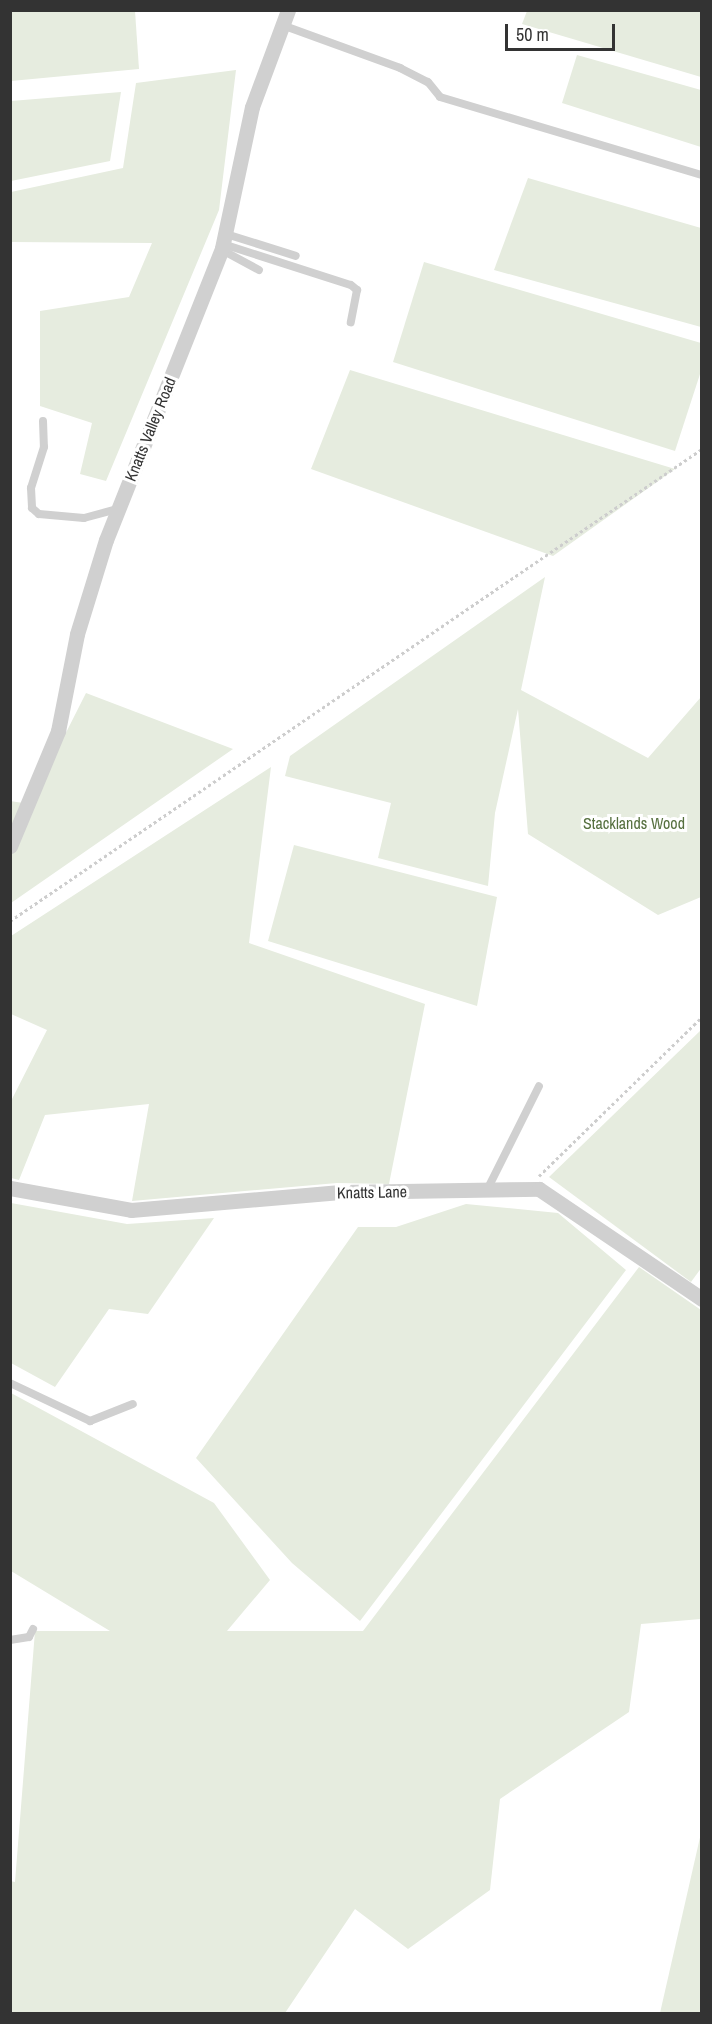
<!DOCTYPE html>
<style>
body{margin:0}
#map{position:relative;width:712px;height:2024px;overflow:hidden;background:#fff;font-family:"Archivo Narrow",sans-serif}
div>[style]{position:absolute}
[style*='--x']{left:calc(var(--x)*1px);top:calc(var(--y)*1px);width:calc(var(--w)*1px);rotate:calc(var(--a)*1deg)}
.green>*{inset:0;background:#e6ecdf}
.path>*{height:3px;margin-top:-1.5px;transform-origin:0;background:repeating-linear-gradient(90deg,#cdcdcd 0 3px,transparent 0 6px)}
.lane>*{height:8px;margin:-4px;padding:0 4px;transform-origin:4px;border-radius:4px;background:#d0d0d0}
.street>*{height:15px;margin:-7.5px;padding:0 7.5px;transform-origin:7.5px;border-radius:7.5px;background:#d0d0d0}
span{translate:-50% -50%;white-space:nowrap;text-align:center;line-height:1.15;-webkit-text-stroke:6px #fff;paint-order:stroke}
.street-label{font-size:16px;color:#333}
.park-label{font-size:16px;color:#56703f}
.frame{position:absolute;inset:0;border:12px solid #333;pointer-events:none}
.scale{position:absolute;left:505px;top:24px;width:110px;height:27px;box-sizing:border-box;border:3px solid #333;border-top:0;padding-left:8px;font-size:18px;line-height:21px;white-space:nowrap;color:#333;-webkit-text-stroke:4px #fff;paint-order:stroke}
</style>
<div id="map">
<div class="green">
<i style="clip-path:polygon(11px 10px,135px 11px,139px 69px,11px 81px)"></i>
<i style="clip-path:polygon(527px 11px,701px 11px,701px 77px,522px 24px)"></i>
<i style="clip-path:polygon(577px 55px,701px 90px,701px 147px,562px 103px)"></i>
<i style="clip-path:polygon(236px 70px,219px 210px,106px 481px,80px 474px,92px 423px,40px 406px,40px 311px,129px 297px,152px 243px,11px 242px,11px 192px,123px 168px,136px 83px)"></i>
<i style="clip-path:polygon(121px 92px,110px 161px,11px 181px,11px 101px)"></i>
<i style="clip-path:polygon(528px 178px,701px 228px,701px 327px,494px 270px)"></i>
<i style="clip-path:polygon(424px 262px,701px 343px,701px 371px,675px 451px,393px 362px)"></i>
<i style="clip-path:polygon(350px 370px,675px 469px,553px 556px,311px 469px)"></i>
<i style="clip-path:polygon(545px 577px,521px 690px,648px 758px,701px 697px,701px 897px,658px 915px,528px 834px,518px 709px,495px 813px,488px 886px,378px 858px,391px 803px,285px 776px,290px 756px)"></i>
<i style="clip-path:polygon(86px 693px,233px 749px,11px 903px,10px 801px,30px 804px)"></i>
<i style="clip-path:polygon(271px 767px,249px 943px,425px 1004px,389px 1184px,337px 1183px,132px 1201px,149px 1104px,45px 1115px,19px 1180px,11px 1178px,10px 1103px,47px 1030px,11px 1014px,11px 936px)"></i>
<i style="clip-path:polygon(294px 845px,497px 897px,477px 1006px,268px 941px)"></i>
<i style="clip-path:polygon(701px 1030px,702px 1267px,691px 1282px,549px 1177px)"></i>
<i style="clip-path:polygon(11px 1203px,127px 1224px,214px 1218px,148px 1314px,109px 1309px,55px 1387px,11px 1363px)"></i>
<i style="clip-path:polygon(466px 1204px,558px 1213px,626px 1270px,360px 1621px,292px 1563px,196px 1458px,358px 1227px,396px 1227px)"></i>
<i style="clip-path:polygon(639px 1267px,701px 1310px,701px 1619px,641px 1624px,629px 1712px,500px 1799px,490px 1890px,408px 1949px,355px 1909px,285px 2013px,11px 2014px,10px 1881px,15px 1882px,35px 1631px,110px 1631px,11px 1571px,11px 1393px,214px 1503px,270px 1580px,227px 1631px,363px 1631px)"></i>
<i style="clip-path:polygon(701px 1833px,701px 2013px,660px 2013px)"></i>
</div>
<div class="path">
<i style="--x:10;--y:921;--w:838;--a:-34.3"></i>
<i style="--x:539;--y:1176;--w:228;--a:-44.3"></i>
</div>
<div class="lane">
<i style="--x:282;--y:25;--w:126;--a:20"></i>
<i style="--x:400;--y:68;--w:31;--a:27"></i>
<i style="--x:428;--y:82;--w:19;--a:51"></i>
<i style="--x:440;--y:97;--w:273;--a:16.6"></i>
<i style="--x:226;--y:234;--w:73;--a:17.4"></i>
<i style="--x:223;--y:244;--w:134;--a:17.8"></i>
<i style="--x:351;--y:285;--w:8;--a:40"></i>
<i style="--x:357;--y:290;--w:33;--a:101"></i>
<i style="--x:222;--y:250;--w:42;--a:28.4"></i>
<i style="--x:43;--y:421;--w:26;--a:88"></i>
<i style="--x:44;--y:447;--w:43;--a:107.6"></i>
<i style="--x:31;--y:488;--w:20;--a:87"></i>
<i style="--x:32;--y:508;--w:9;--a:41"></i>
<i style="--x:39;--y:514;--w:45;--a:5.1"></i>
<i style="--x:84;--y:518;--w:34;--a:-15"></i>
<i style="--x:487;--y:1190;--w:116;--a:-63.4"></i>
<i style="--x:10;--y:1383;--w:89;--a:25.4"></i>
<i style="--x:90;--y:1421;--w:46;--a:-21.6"></i>
<i style="--x:10;--y:1640;--w:19;--a:-9"></i>
<i style="--x:29;--y:1637;--w:9;--a:-63"></i>
</div>
<div class="street">
<i style="--x:10;--y:846;--w:125;--a:-67.3"></i>
<i style="--x:58;--y:731;--w:99;--a:-78.9"></i>
<i style="--x:77;--y:634;--w:98;--a:-72.9"></i>
<i style="--x:106;--y:540;--w:314;--a:-68.3"></i>
<i style="--x:222;--y:248;--w:144;--a:-78"></i>
<i style="--x:252;--y:107;--w:103;--a:-69.6"></i>
<i style="--x:10;--y:1188;--w:123;--a:10.3"></i>
<i style="--x:131;--y:1210;--w:210;--a:-4.9"></i>
<i style="--x:340;--y:1192;--w:199;--a:-0.9"></i>
<i style="--x:539;--y:1189;--w:197;--a:34"></i>
</div>
<div class="street-label">
<span style="left:150px;top:429px;rotate:-68deg">Knatts Valley Road</span>
<span style="left:372px;top:1192px;rotate:-1deg">Knatts Lane</span>
</div>
<div class="park-label">
<span style="left:634px;top:823px">Stacklands Wood</span>
</div>
<div class="frame"></div>
<div class="scale">50 m</div>
</div>
